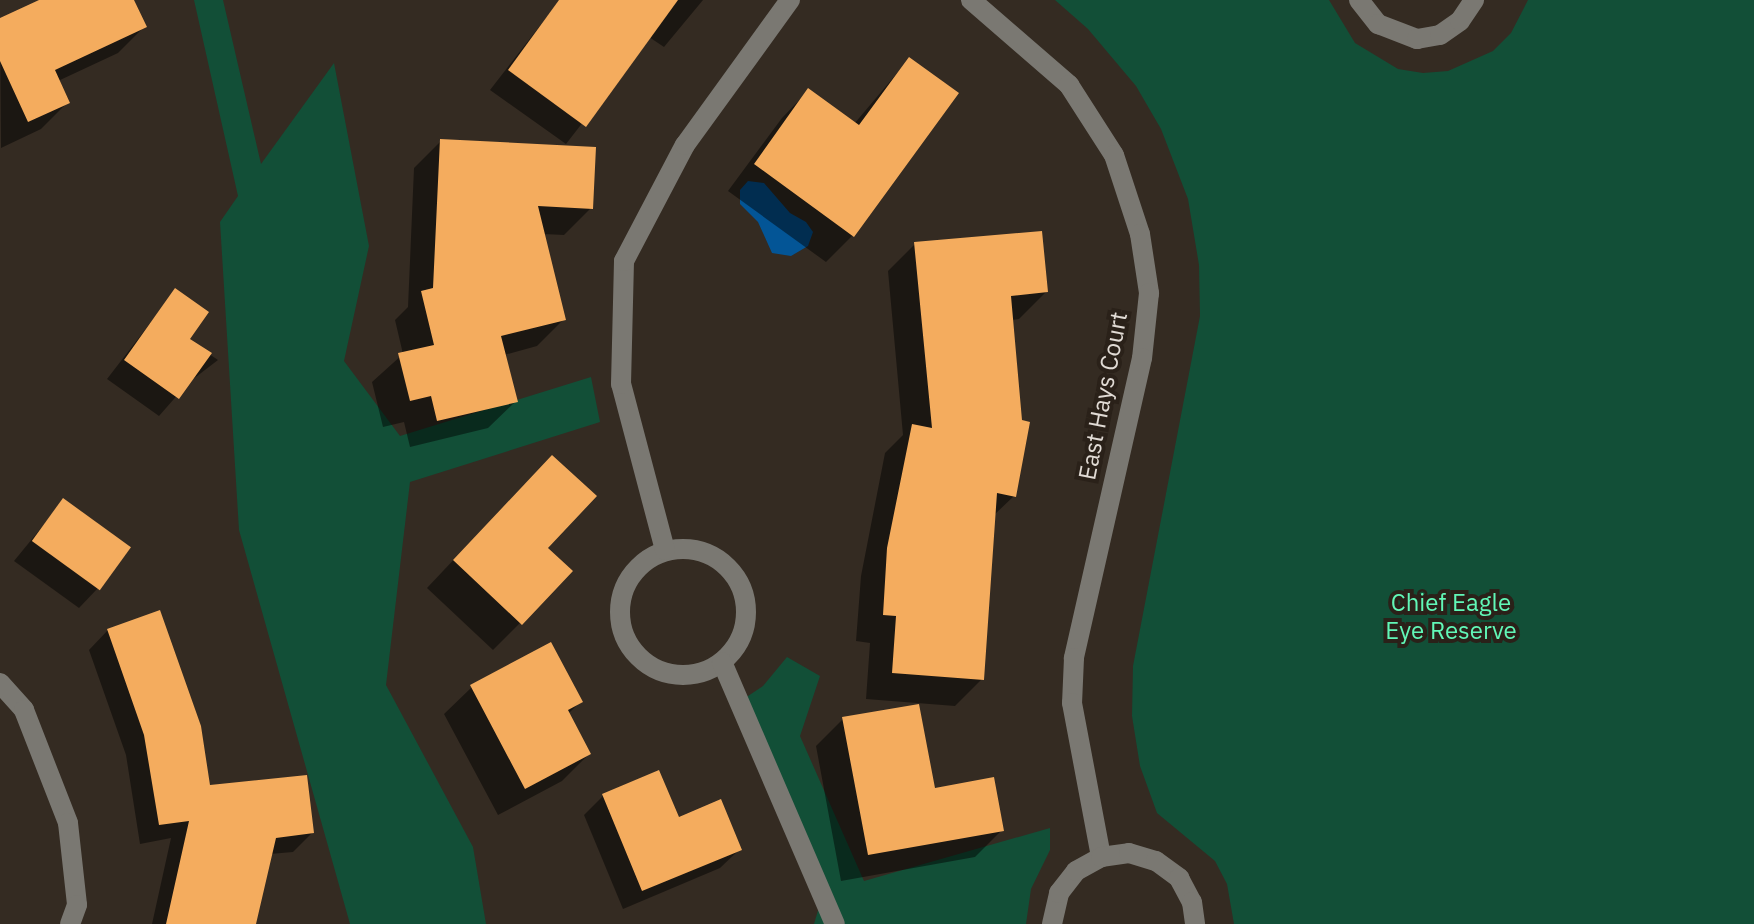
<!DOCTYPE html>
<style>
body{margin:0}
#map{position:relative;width:1754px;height:924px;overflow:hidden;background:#342b22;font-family:"IBM Plex Sans",sans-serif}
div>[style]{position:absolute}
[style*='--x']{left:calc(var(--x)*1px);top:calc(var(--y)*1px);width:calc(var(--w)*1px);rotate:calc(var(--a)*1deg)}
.green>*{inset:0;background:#124f37}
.water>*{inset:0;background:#035596}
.shadow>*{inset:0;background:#0007}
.building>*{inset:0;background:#f4ac5e;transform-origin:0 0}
.minor>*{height:20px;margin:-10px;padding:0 10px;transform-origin:10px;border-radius:10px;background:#7a7872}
.minor>.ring{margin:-10px;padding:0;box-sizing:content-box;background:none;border:20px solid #7a7872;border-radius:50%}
span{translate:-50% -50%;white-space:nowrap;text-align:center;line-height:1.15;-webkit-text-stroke:8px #2a2119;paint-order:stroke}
.street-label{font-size:24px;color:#e1dbd5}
.park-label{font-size:24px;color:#61f7b7}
</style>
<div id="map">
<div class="green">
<i style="clip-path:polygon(194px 0,223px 0,261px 164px,334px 63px,369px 246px,344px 361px,400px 436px,591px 377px,600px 422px,410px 482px,386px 685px,473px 847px,486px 924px,350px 924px,239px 530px,220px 222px,238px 196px)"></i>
<i style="clip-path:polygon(1055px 0,1329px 0,1355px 43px,1398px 69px,1423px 73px,1448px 71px,1493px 51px,1511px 33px,1528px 0,1754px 0,1754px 924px,1234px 924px,1227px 884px,1215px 861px,1157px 813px,1140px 766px,1132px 716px,1133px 666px,1200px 316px,1199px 265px,1188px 199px,1161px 129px,1136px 86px,1088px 29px)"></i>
<i style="clip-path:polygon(787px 657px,820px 676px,800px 736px,864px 881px,1050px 828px,1050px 850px,1031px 889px,1026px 924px,814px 924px,822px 897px,742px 700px,763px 686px)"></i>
</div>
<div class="water">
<i style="clip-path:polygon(748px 181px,764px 183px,790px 213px,806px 222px,813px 232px,808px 246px,791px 256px,772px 253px,758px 222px,740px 204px,740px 190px)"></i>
</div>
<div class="shadow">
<i style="clip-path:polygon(42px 0,132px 0,145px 26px,118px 53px,58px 81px,68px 102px,41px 129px,1px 148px,0 19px)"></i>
<i style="clip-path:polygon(560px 0,703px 0,664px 47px,649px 37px,566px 144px,490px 90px)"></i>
<i style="clip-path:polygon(909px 59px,853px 235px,826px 262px,728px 191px,782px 118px,808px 91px,854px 124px)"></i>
<i style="clip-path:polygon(441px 141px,591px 208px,564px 235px,543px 234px,564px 319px,537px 346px,504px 355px,516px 401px,488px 428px,410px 447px,404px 422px,383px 427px,372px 382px,403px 354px,395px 320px,408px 307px,414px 168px)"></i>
<i style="clip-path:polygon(915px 244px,1046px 292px,1019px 319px,1011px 320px,1014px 496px,993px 516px,982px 679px,955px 706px,866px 699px,870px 643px,856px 641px,861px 576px,885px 453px,903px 435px,888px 271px)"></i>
<i style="clip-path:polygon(175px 291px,187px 339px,218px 360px,188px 383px,159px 416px,107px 379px)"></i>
<i style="clip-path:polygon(525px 484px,545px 548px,520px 623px,493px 650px,427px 588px)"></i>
<i style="clip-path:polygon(64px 500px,98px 588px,79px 608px,14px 561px)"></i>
<i style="clip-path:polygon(108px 630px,209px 787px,312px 833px,293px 852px,270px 854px,254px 924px,152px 924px,171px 838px,140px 844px,126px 755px,89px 650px)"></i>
<i style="clip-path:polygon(472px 687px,580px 702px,568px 714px,589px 754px,562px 781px,498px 815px,444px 714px)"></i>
<i style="clip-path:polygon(843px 719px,933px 790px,1002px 830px,975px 857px,841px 881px,816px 746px)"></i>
<i style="clip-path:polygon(603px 796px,678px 820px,740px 849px,720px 868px,623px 909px,584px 815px)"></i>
</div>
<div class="building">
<i style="clip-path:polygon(39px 0,134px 0,147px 27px,55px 70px,70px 103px,28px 122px,0 61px,0 18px)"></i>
<i style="clip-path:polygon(559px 0,678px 0,586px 127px,508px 70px)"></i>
<i style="clip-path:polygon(909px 57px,959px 93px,854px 237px,754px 164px,808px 88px,859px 125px)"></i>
<i style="clip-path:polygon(440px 139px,596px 147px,593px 209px,538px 206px,566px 320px,501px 336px,518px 402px,437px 421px,431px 396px,410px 401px,398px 353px,434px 345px,421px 291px,433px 288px)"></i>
<i style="clip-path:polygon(1042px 231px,1048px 292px,1011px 296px,1022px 420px,1030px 422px,1016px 497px,997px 493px,984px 680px,892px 673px,896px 616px,883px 615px,887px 548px,912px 424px,932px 428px,914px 242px)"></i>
<i style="clip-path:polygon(175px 288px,209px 312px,190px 339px,212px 353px,179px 399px,124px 360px)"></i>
<i style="clip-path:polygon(552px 455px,597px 496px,548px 548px,573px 571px,522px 625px,453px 560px)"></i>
<i style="left:63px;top:498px;width:84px;height:53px;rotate:36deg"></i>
<i style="clip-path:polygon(160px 610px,201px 726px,210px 785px,307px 775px,314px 833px,276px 838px,256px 924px,166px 924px,189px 821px,159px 825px,144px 735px,107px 629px)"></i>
<i style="clip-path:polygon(551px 642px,583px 702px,568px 710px,591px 754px,525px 789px,470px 685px)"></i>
<i style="clip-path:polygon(919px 704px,935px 788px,994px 777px,1004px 831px,868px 855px,842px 717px)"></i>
<i style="clip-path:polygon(659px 770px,679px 817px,721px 799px,742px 850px,642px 891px,602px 794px)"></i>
</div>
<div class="minor">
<i style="--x:971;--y:0;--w:130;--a:40.9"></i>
<i style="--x:1069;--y:85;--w:83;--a:57.3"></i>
<i style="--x:1114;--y:155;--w:83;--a:71.8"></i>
<i style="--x:1140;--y:234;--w:60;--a:81.3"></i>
<i style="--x:1149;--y:293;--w:65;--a:96.1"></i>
<i style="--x:1142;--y:358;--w:308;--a:102.8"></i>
<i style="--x:1074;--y:658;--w:45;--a:92.5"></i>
<i style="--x:1072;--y:703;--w:157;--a:79.3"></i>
<i style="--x:1359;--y:0;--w:31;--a:52"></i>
<i style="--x:1378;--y:24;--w:42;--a:21"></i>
<i style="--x:1417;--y:39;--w:23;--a:-10"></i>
<i style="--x:1440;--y:35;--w:24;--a:-35"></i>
<i style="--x:1460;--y:21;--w:25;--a:-56"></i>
<i class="ring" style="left:620px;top:549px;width:106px;height:106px"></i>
<i style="--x:665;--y:550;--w:172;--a:-104.8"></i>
<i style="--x:621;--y:384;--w:123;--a:-88.6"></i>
<i style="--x:624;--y:261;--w:131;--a:-62.3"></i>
<i style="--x:685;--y:145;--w:179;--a:-54.1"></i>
<i style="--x:722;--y:662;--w:285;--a:66.7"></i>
<i style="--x:0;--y:683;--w:36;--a:48"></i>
<i style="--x:24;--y:710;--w:121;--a:68.7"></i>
<i style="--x:68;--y:823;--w:82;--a:83.7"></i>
<i style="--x:77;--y:905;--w:20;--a:110"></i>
<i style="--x:1052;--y:924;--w:32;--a:-77"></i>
<i style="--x:1059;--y:893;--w:28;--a:-52"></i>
<i style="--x:1076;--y:871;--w:29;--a:-29"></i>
<i style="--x:1101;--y:857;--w:28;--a:-8"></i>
<i style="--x:1129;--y:853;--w:28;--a:17"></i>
<i style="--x:1156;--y:861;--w:29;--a:36"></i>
<i style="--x:1179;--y:878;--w:27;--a:62"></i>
<i style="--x:1192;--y:902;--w:22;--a:82"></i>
</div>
<div class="street-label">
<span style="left:1103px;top:396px;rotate:-79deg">East Hays Court</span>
</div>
<div class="park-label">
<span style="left:1451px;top:617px">Chief Eagle<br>Eye Reserve</span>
</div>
</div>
